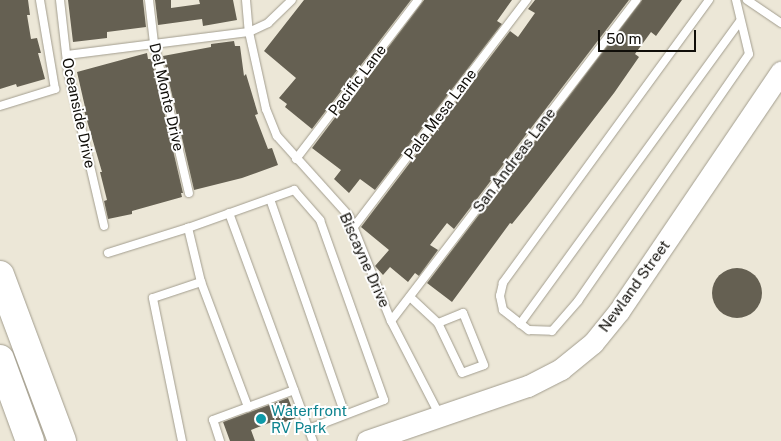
<!DOCTYPE html>
<style>
body{margin:0}
#map{position:relative;width:781px;height:441px;overflow:hidden;background:#ece7d7;font-family:"Public Sans",sans-serif}
div>[style]{position:absolute}
[style*='--x']{left:calc(var(--x)*1px);top:calc(var(--y)*1px);width:calc(var(--w)*1px);rotate:calc(var(--a)*1deg)}
.building>*{inset:0;background:#656052}
.round{border-radius:50%}
.roads{filter:drop-shadow(0 0 1px #a29d8e) drop-shadow(0 0 1px #a29d8e)}
.lane>*{height:8px;margin:-4px;padding:0 4px;transform-origin:4px;border-radius:4px;background:#fff}
.secondary>*{height:21px;margin:-10.5px;padding:0 10.5px;transform-origin:10.5px;border-radius:10.5px;background:#fff}
.highway>*{height:28px;margin:-14px;padding:0 14px;transform-origin:14px;border-radius:14px;background:#fff}
.dots>*{width:14px;height:14px;translate:-50% -50%;box-sizing:border-box;border:2px solid #fff;border-radius:50%}
span{translate:-50% -50%;white-space:nowrap;text-align:center;line-height:1.15;-webkit-text-stroke:4px #fff;paint-order:stroke}
.street-label{font-size:15px;color:#100e09}
.culture-label{font-size:15px;color:#0d838f}
.left{translate:0 -50%;text-align:left}
.scale{position:absolute;left:598px;top:30px;width:98px;height:22px;box-sizing:border-box;border:2px solid #100e09;border-top:0;padding-left:6px;font-size:15px;line-height:18px;white-space:nowrap;color:#100e09;-webkit-text-stroke:4px #fff;paint-order:stroke}
</style>
<div id="map">
<div class="building">
<i style="clip-path:polygon(0 0,28px 0,30px 15px,27px 15px,31px 39px,37px 38px,41px 53px,38px 53px,45px 79px,17px 87px,16px 84px,0 89px)"></i>
<i style="clip-path:polygon(68px 0,143px 0,146px 27px,107px 32px,107px 38px,73px 42px)"></i>
<i style="clip-path:polygon(155px 0,171px 0,171px 8px,200px 4px,199px 0,233px 0,237px 20px,203px 26px,202px 19px,158px 25px)"></i>
<i style="clip-path:polygon(304px 0,411px 0,312px 129px,285px 107px,287px 104px,279px 98px,296px 78px,264px 51px)"></i>
<i style="clip-path:polygon(424px 0,512px 0,497px 21px,502px 24px,375px 190px,360px 179px,349px 193px,334px 179px,341px 170px,312px 148px)"></i>
<i style="clip-path:polygon(535px 0,629px 0,454px 229px,447px 223px,430px 245px,438px 250px,419px 276px,415px 273px,408px 282px,390px 267px,383px 275px,375px 266px,389px 250px,361px 227px,510px 31px,518px 37px,535px 13px,528px 9px)"></i>
<i style="clip-path:polygon(642px 0,682px 0,656px 36px,651px 32px,635px 54px,639px 57px,614px 93px,529px 203px,512px 224px,510px 223px,452px 302px,427px 283px)"></i>
<i style="clip-path:polygon(234px 41px,235px 46px,240px 46px,244px 76px,246px 74px,258px 114px,255px 115px,268px 149px,272px 148px,278px 165px,242px 178px,194px 190px,163px 56px,211px 47px,211px 44px)"></i>
<i style="clip-path:polygon(147px 53px,148px 59px,152px 59px,183px 193px,181px 193px,182px 197px,132px 211px,132px 214px,108px 219px,104px 201px,107px 200px,100px 172px,102px 172px,83px 107px,85px 107px,77px 72px)"></i>
<i class="round" style="left:712px;top:268px;width:50px;height:50px"></i>
<i style="clip-path:polygon(288px 398px,296px 418px,279px 424px,277px 420px,251px 430px,255px 441px,230px 441px,223px 422px)"></i>
</div>
<div class="roads">
<div class="lane">
<i style="--x:60;--y:0;--w:71;--a:83.6"></i>
<i style="--x:68;--y:71;--w:159;--a:76.9"></i>
<i style="--x:149;--y:0;--w:43;--a:83.4"></i>
<i style="--x:154;--y:43;--w:154;--a:76.9"></i>
<i style="--x:246;--y:0;--w:32;--a:85"></i>
<i style="--x:249;--y:32;--w:79;--a:77.6"></i>
<i style="--x:266;--y:109;--w:29;--a:68"></i>
<i style="--x:277;--y:136;--w:108;--a:48"></i>
<i style="--x:349;--y:216;--w:113;--a:68.2"></i>
<i style="--x:391;--y:321;--w:105;--a:62.7"></i>
<i style="--x:709;--y:0;--w:350;--a:126.1"></i>
<i style="--x:503;--y:283;--w:13;--a:103"></i>
<i style="--x:500;--y:296;--w:14;--a:78"></i>
<i style="--x:503;--y:310;--w:33;--a:38"></i>
<i style="--x:529;--y:330;--w:23;--a:2"></i>
<i style="--x:552;--y:331;--w:40;--a:-49"></i>
<i style="--x:578;--y:301;--w:300;--a:-55.3"></i>
<i style="--x:749;--y:54;--w:56;--a:-103.5"></i>
<i style="--x:747;--y:0;--w:41;--a:34.1"></i>
<i style="--x:67;--y:55;--w:183;--a:-7.2"></i>
<i style="--x:249;--y:32;--w:21;--a:-25"></i>
<i style="--x:268;--y:23;--w:33;--a:-44"></i>
<i style="--x:0;--y:106;--w:58;--a:-17.2"></i>
<i style="--x:55;--y:89;--w:90;--a:-99.6"></i>
<i style="--x:296;--y:159;--w:200;--a:-52.5"></i>
<i style="--x:270;--y:199;--w:228;--a:70.8"></i>
<i style="--x:229;--y:213;--w:189;--a:69.8"></i>
<i style="--x:353;--y:228;--w:287;--a:-52.7"></i>
<i style="--x:108;--y:253;--w:84;--a:-17.4"></i>
<i style="--x:201;--y:282;--w:134;--a:69.4"></i>
<i style="--x:410;--y:297;--w:38;--a:43"></i>
<i style="--x:438;--y:323;--w:55;--a:64.4"></i>
<i style="--x:462;--y:373;--w:23;--a:-20"></i>
<i style="--x:484;--y:365;--w:56;--a:-112"></i>
<i style="--x:463;--y:313;--w:27;--a:158"></i>
<i style="--x:391;--y:321;--w:404;--a:-52.6"></i>
<i style="--x:520;--y:324;--w:374;--a:-54"></i>
<i style="--x:182;--y:441;--w:146;--a:-101.5"></i>
<i style="--x:153;--y:298;--w:51;--a:-18.4"></i>
<i style="--x:201;--y:282;--w:56;--a:-103.5"></i>
<i style="--x:188;--y:228;--w:113;--a:-19.7"></i>
<i style="--x:294;--y:190;--w:40;--a:49"></i>
<i style="--x:320;--y:220;--w:191;--a:70.4"></i>
<i style="--x:384;--y:400;--w:81;--a:159.1"></i>
<i style="--x:220;--y:441;--w:22;--a:-108"></i>
<i style="--x:213;--y:420;--w:86;--a:-20.3"></i>
<i style="--x:294;--y:390;--w:54;--a:69.6"></i>
</div>
<div class="secondary">
<i style="--x:367;--y:441;--w:170;--a:-18.9"></i>
<i style="--x:528;--y:386;--w:37;--a:-27"></i>
<i style="--x:561;--y:369;--w:41;--a:-39.1"></i>
<i style="--x:593;--y:343;--w:41;--a:-50.9"></i>
<i style="--x:619;--y:311;--w:289;--a:-55.9"></i>
</div>
<div class="highway">
<i style="--x:0;--y:275;--w:177;--a:69.5"></i>
<i style="--x:0;--y:359;--w:87;--a:69.9"></i>
</div>
</div>
<div class="dots">
<i style="left:261px;top:419px;background:#0f9aa8"></i>
</div>
<div class="street-label">
<span style="left:357px;top:80px;rotate:-53deg">Pacific Lane</span>
<span style="left:167px;top:97px;rotate:77deg">Del Monte Drive</span>
<span style="left:79px;top:113px;rotate:78deg">Oceanside Drive</span>
<span style="left:440px;top:114px;rotate:-53deg">Pala Mesa Lane</span>
<span style="left:514px;top:160px;rotate:-53deg">San Andreas Lane</span>
<span style="left:365px;top:260px;rotate:66deg">Biscayne Drive</span>
<span style="left:634px;top:286px;rotate:-54deg">Newland Street</span>
</div>
<div class="culture-label">
<span class="left" style="left:271px;top:419px">Waterfront<br>RV Park</span>
</div>
<div class="scale">50 m</div>
</div>
